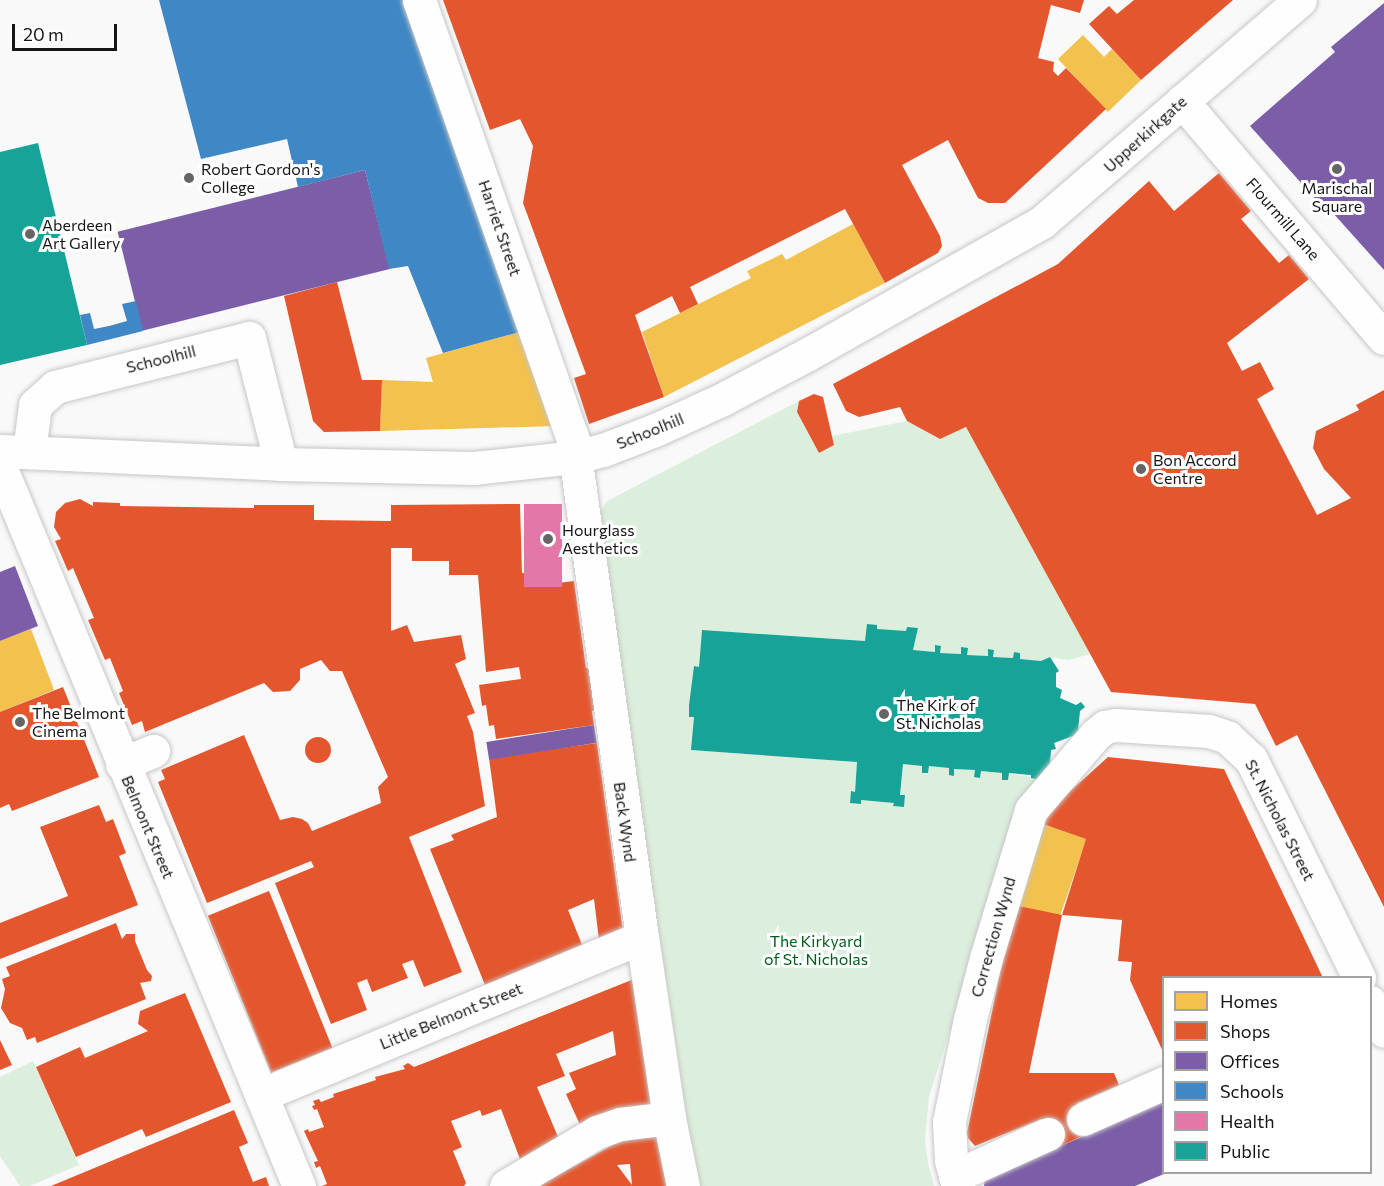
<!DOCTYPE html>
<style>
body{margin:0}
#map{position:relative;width:1384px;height:1186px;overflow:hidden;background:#f9f9f9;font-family:Commissioner,sans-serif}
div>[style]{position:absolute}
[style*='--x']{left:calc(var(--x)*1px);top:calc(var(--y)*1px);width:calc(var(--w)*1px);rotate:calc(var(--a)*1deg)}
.green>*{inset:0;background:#dcefdc}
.homes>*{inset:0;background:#f2c14e;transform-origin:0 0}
.shops>*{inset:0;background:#e4572e;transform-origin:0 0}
.round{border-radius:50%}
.offices>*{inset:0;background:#7b5ea7;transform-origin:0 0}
.schools>*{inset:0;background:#3f88c5}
.health>*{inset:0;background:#e377a8;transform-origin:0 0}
.public>*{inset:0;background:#17a398}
.roads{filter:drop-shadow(0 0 2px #c6c6c6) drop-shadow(0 0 2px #c6c6c6)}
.street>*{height:33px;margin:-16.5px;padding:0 16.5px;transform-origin:16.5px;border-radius:16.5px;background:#fefefe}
.dots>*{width:16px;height:16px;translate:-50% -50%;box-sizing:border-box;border:3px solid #fff;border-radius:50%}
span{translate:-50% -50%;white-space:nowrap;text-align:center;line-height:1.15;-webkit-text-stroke:6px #fff;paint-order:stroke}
.street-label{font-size:16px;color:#161616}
.poi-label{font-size:16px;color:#161616}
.left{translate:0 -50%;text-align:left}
.park-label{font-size:16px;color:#005e19}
.legend{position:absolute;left:1162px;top:976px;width:210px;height:198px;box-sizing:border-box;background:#fff;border:2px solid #a2a2a2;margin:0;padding:8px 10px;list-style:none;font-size:18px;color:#161616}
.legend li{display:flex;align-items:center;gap:12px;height:30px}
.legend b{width:30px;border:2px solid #a2a2a2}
.scale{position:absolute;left:12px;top:24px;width:105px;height:27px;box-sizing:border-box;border:3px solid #161616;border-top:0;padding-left:8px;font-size:18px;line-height:21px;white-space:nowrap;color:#161616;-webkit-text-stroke:4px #fff;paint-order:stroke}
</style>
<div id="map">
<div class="green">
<i style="clip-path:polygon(799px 401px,797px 412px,819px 453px,834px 445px,832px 436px,907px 421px,940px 439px,966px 427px,1091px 654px,1068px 660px,1050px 657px,1041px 661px,1020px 659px,1020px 652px,1014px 652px,1013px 658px,993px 657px,994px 650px,989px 649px,988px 656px,967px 655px,961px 648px,961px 654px,940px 653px,941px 646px,935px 645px,935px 652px,913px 650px,918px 628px,907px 627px,906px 631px,865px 641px,702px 630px,699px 667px,694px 666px,689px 705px,689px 716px,694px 717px,692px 750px,857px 762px,855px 792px,851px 792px,850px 803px,861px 804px,861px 800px,894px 803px,894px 806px,904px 807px,905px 796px,900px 795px,903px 764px,922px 766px,922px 773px,928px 773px,929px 766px,949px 768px,949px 775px,954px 775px,954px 769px,975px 770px,975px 777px,980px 778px,981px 771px,1002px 773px,1002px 780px,1008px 780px,1009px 773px,1036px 778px,1017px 816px,929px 1097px,925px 1139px,928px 1163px,934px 1186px,697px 1186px,624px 696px,601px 511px,607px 501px)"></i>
<i style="clip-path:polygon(33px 1061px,79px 1165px,30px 1186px,20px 1186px,0 1156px,0 1077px)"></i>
</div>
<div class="homes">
<i style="clip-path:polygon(1083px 35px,1104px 57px,1112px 49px,1141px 80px,1108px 112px,1058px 59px)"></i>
<i style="clip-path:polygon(853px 224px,885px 283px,664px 397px,642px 332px,751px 278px,747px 271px,782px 254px,786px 260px)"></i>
<i style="clip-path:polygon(523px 331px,557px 426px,380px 431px,382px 380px,433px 382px,426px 358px)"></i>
<i style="clip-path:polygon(31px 629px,54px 690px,0 712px,0 641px)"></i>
<i style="left:1043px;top:824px;width:46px;height:86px;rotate:19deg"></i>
</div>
<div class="shops">
<i style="clip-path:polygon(443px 0,1084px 0,1080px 13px,1051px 5px,1038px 58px,1054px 62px,1053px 71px,1058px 76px,1066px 68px,1106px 109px,1005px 203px,988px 203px,978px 198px,948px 140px,902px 165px,940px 236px,942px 246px,938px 253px,885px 283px,845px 209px,690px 287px,698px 304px,680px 313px,672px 296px,635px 315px,664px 397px,589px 424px,574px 378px,586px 374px,523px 203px,533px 146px,520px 119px,490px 130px)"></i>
<i style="clip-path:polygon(1134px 0,1233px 0,1141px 80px,1089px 24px,1109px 6px,1117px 14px)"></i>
<i style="clip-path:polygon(1219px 173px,1251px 211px,1241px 219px,1279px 263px,1289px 255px,1309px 279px,1227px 343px,1242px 371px,1260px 362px,1274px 389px,1257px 399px,1317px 515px,1351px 498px,1324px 469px,1313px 448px,1316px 431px,1359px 410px,1356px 405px,1384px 390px,1384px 907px,1297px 735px,1276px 746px,1255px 704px,1111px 692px,966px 427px,940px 439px,907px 421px,900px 407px,859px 417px,846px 411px,833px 384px,1058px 264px,1149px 181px,1174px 211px)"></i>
<i style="clip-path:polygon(337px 282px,362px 380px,382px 380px,380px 431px,324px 432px,313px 421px,284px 296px)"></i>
<i style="clip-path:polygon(814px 394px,823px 397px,834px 445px,819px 453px,797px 412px,799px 401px)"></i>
<i style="clip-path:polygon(80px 499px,93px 506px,93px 502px,120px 503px,120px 506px,254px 508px,254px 505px,314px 505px,314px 520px,391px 521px,391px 505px,520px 504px,522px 573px,534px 574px,535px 586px,574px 581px,586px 668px,590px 668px,596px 710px,592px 711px,594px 725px,496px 739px,494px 725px,489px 726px,486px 705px,482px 706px,479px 685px,521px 679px,519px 667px,486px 672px,478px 575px,449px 575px,449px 561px,412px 561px,412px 548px,391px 548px,391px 631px,407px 625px,414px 642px,461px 635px,466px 659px,455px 664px,475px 713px,467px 716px,473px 732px,485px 806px,409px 837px,462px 972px,424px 987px,413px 960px,402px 964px,408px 978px,372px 992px,367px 979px,357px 983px,367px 1010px,331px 1024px,275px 883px,314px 867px,311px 861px,207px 903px,158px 782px,165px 779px,161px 770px,244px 735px,280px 820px,293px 817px,302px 819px,308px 823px,312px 831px,381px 803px,378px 787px,388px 777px,342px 671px,330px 671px,321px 660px,300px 669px,300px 680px,290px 691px,273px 692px,264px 683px,145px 732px,142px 721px,132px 725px,119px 693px,123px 691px,110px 658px,105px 660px,88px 620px,94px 618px,73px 568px,68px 571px,55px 541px,61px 539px,54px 527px,56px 512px,65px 503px)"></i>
<i style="clip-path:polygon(63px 687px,99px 777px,12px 811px,9px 804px,0 808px,0 712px)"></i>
<i class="round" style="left:305px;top:737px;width:26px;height:26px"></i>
<i style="clip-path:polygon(597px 743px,623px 931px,599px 940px,594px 899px,568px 910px,583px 947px,485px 985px,430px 849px,454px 840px,451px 835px,497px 817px,489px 758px)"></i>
<i style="clip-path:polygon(1108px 757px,1224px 769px,1323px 978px,1164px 978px,1164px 1054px,1130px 980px,1132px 962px,1118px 961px,1122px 920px,1062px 915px,1029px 1073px,1114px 1073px,1119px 1085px,1077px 1103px,1089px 1133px,1054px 1149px,1041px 1119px,975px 1146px,968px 1138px,967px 1133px,1014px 905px,1062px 915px,1086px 839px,1043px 824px,1057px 803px)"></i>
<i style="clip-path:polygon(99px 805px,106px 822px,113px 819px,126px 853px,119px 856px,138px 905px,0 959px,0 923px,68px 896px,40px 827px)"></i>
<i style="left:269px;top:891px;width:169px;height:66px;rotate:68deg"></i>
<i style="clip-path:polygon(116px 923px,122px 939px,126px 934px,135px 934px,135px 941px,147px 970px,152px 976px,151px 981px,140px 983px,146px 999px,37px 1043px,35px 1037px,27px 1040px,22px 1028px,10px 1023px,1px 1008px,5px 989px,2px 979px,10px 976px,6px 967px)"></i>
<i style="clip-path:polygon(634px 979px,654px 1106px,581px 1127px,566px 1094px,576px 1089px,569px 1073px,616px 1055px,613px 1031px,556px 1054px,565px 1076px,537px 1087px,558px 1137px,520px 1159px,501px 1109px,482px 1116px,480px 1110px,451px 1121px,462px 1147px,453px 1151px,466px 1183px,464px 1186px,322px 1186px,327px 1184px,320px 1166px,316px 1168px,314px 1162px,318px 1161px,304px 1131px,308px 1129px,309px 1132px,324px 1127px,317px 1109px,314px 1110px,312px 1106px,315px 1105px,313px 1101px,319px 1099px,321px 1102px,334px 1097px,333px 1094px,376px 1080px,375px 1077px,405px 1069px,403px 1066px,408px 1063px,414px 1067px,427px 1062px)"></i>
<i style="clip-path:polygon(185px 993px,231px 1102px,146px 1137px,142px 1129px,76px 1157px,36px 1067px,80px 1047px,85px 1058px,148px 1031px,138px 1024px,140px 1011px)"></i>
<i style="clip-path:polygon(0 1040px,12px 1065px,0 1070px)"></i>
<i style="clip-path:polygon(234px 1110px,248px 1143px,239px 1147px,253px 1182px,266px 1177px,269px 1186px,51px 1186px)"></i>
<i style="clip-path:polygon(evenodd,660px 1135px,666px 1186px,538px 1186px,620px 1141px,660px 1135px,630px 1164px,632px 1185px,617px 1165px,630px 1164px)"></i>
</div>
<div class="offices">
<i style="clip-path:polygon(1384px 3px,1384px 270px,1333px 213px,1330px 215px,1250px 126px,1335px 52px,1331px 47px)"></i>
<i style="left:365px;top:170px;width:102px;height:255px;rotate:76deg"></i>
<i style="clip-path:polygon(15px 566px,38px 626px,0 641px,0 572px)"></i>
<i style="left:594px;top:725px;width:18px;height:109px;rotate:81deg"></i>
<i style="clip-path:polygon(1164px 1101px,1164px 1174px,1135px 1186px,984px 1186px,985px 1179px)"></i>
</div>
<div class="schools">
<i style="clip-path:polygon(159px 0,405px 0,523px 331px,443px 353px,408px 266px,389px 269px,365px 170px,298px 187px,287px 139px,201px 159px)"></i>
<i style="clip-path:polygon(136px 301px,143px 331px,87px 345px,80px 315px,90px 313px,94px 329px,109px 326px,127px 321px,122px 304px)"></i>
</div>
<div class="health">
<i style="left:524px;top:504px;width:38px;height:83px"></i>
</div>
<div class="public">
<i style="clip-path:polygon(38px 143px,87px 345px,0 365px,0 152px)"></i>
<i style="clip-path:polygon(867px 624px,877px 625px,877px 629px,906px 631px,907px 627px,918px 628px,913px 650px,935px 652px,935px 645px,941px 646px,940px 653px,961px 654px,961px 647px,968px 648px,967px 655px,988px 656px,988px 649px,994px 650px,993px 657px,1013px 658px,1014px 652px,1020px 653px,1020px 659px,1041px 661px,1050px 657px,1059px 671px,1056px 673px,1056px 687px,1062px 690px,1060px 698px,1076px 705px,1081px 702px,1085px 707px,1080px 711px,1078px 731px,1073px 736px,1054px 743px,1056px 749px,1051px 750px,1050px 765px,1040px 780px,1031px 778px,1031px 775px,1009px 773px,1008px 780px,1002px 780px,1002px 773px,981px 771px,980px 778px,974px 777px,975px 770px,954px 769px,954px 776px,949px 775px,949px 768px,929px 766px,928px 773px,922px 773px,922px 766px,903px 764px,900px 795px,905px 795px,904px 807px,893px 806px,894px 803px,861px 800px,861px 804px,850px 803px,851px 791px,855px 792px,857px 762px,691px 750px,694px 717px,689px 717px,689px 705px,694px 666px,699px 667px,702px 630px,865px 641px)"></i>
</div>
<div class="roads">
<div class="street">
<i style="--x:419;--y:0;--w:466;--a:70.7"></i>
<i style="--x:573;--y:440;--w:502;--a:82.1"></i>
<i style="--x:642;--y:937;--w:183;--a:81.5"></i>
<i style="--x:669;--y:1118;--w:69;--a:78.4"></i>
<i style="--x:1182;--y:101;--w:311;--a:49.6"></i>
<i style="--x:0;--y:451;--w:281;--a:2.6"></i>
<i style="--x:281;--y:464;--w:193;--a:1.2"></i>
<i style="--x:474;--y:468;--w:103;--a:-6.2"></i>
<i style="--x:576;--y:457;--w:28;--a:-15"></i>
<i style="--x:603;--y:450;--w:56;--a:-21"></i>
<i style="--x:655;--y:430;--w:75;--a:-24.5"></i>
<i style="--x:723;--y:399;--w:96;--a:-27.9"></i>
<i style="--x:808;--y:354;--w:269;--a:-29.4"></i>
<i style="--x:1042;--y:222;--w:340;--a:-40.7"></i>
<i style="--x:29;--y:452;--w:47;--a:-82.7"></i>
<i style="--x:35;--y:405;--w:27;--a:-42"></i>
<i style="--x:55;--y:387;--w:200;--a:-14.2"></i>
<i style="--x:249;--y:338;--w:130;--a:75.7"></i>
<i style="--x:0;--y:466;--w:780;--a:67.45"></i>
<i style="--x:122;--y:764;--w:34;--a:-23"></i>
<i style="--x:1370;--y:1002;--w:32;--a:64"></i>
<i style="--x:261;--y:1095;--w:412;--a:-22.5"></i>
<i style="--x:1083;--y:1119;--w:89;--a:-24"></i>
<i style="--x:955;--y:1176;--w:102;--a:-24.3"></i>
<i style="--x:506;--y:1186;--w:106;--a:-30.7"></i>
<i style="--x:597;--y:1132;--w:24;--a:-19"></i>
<i style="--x:620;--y:1124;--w:49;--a:-7"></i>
<i style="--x:958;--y:1186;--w:27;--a:-105"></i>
<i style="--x:951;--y:1160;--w:38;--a:-93"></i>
<i style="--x:949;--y:1122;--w:105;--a:-78.5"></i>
<i style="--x:970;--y:1019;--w:63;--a:-75.3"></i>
<i style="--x:986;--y:958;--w:155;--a:-73.1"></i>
<i style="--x:1031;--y:810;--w:99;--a:-49.5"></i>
<i style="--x:1095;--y:735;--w:13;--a:-39"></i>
<i style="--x:1105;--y:727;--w:11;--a:-10"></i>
<i style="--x:1116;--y:725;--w:93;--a:3.7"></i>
<i style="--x:1209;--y:731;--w:19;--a:18"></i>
<i style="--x:1227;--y:737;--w:33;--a:43"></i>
<i style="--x:1251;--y:759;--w:244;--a:63.7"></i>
</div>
</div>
<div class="dots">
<i style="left:1337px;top:169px;background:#656565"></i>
<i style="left:189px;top:178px;background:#656565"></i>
<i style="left:30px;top:234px;background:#656565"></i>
<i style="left:1141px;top:469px;background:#656565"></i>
<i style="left:548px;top:539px;background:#656565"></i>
<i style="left:884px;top:714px;background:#656565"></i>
<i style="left:20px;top:722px;background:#656565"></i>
</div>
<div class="street-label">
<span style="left:1145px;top:134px;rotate:-42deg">Upperkirkgate</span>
<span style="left:1283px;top:219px;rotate:49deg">Flourmill Lane</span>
<span style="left:500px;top:228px;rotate:71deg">Harriet Street</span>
<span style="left:161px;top:359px;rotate:-14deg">Schoolhill</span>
<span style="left:650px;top:431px;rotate:-22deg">Schoolhill</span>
<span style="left:1280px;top:820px;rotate:63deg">St. Nicholas Street</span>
<span style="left:625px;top:822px;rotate:82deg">Back Wynd</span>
<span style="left:148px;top:827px;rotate:67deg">Belmont Street</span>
<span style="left:993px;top:937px;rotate:-74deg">Correction Wynd</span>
<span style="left:451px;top:1016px;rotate:-22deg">Little Belmont Street</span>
</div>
<div class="poi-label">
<span class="left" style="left:201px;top:178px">Robert Gordon's<br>College</span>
<span style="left:1337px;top:197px">Marischal<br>Square</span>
<span class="left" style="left:42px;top:234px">Aberdeen<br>Art Gallery</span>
<span class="left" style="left:1153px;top:469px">Bon Accord<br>Centre</span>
<span class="left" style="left:562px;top:539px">Hourglass<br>Aesthetics</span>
<span class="left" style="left:896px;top:714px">The Kirk of<br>St. Nicholas</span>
<span class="left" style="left:32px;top:722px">The Belmont<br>Cinema</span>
</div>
<div class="park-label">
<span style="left:816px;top:950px">The Kirkyard<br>of St. Nicholas</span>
</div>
<ul class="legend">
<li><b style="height:16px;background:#f2c14e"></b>Homes</li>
<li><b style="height:16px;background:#e4572e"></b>Shops</li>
<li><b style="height:16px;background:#7b5ea7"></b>Offices</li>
<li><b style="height:16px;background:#3f88c5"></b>Schools</li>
<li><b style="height:16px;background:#e377a8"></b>Health</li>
<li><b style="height:16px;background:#17a398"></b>Public</li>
</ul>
<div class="scale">20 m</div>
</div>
